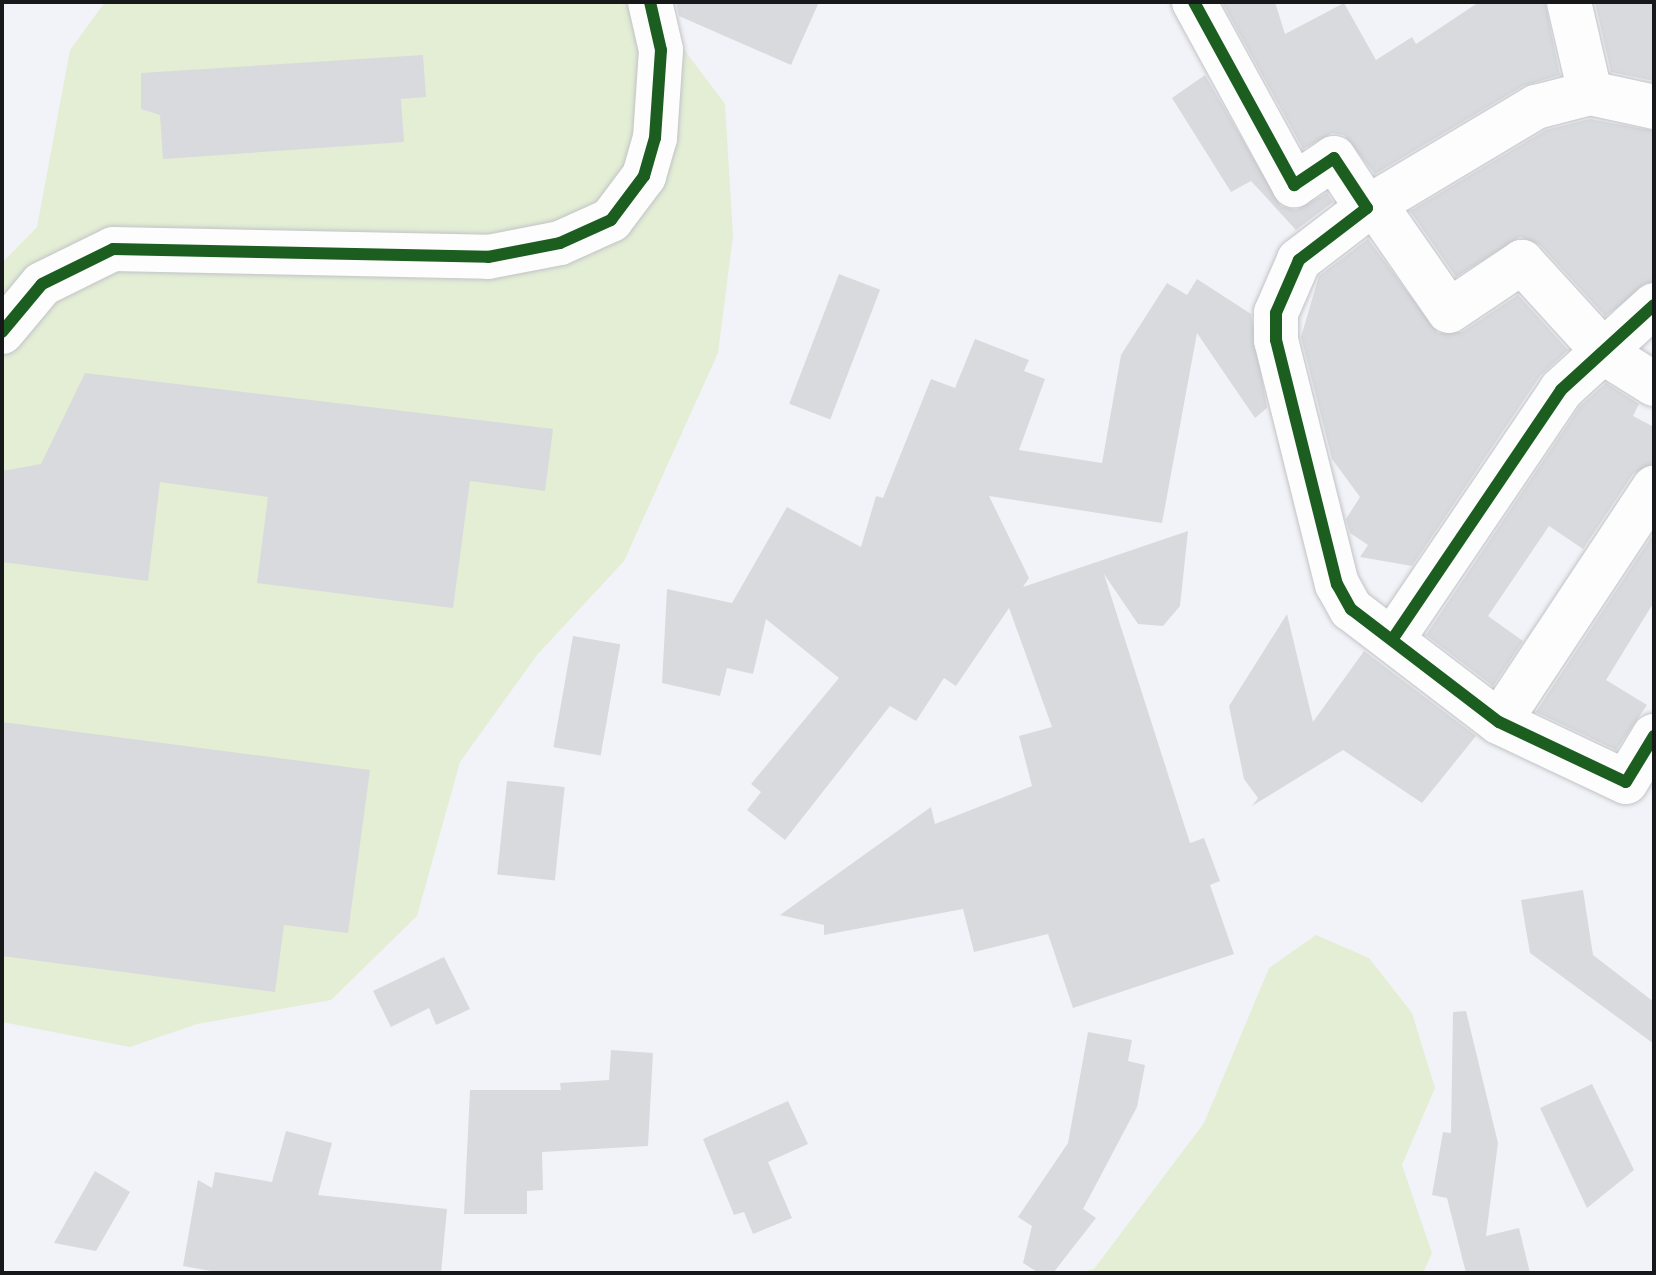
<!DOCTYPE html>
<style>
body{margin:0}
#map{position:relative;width:1656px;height:1275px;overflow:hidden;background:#f2f3f8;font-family:Karla,sans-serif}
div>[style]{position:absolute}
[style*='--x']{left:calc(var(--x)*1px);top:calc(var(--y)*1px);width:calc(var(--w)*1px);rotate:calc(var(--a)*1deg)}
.green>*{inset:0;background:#e3eed5}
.building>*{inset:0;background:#d9dade;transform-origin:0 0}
.roads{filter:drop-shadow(0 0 2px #c2c3c6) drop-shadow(0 0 2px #c2c3c6)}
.minor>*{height:44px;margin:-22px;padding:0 22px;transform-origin:22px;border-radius:22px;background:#fdfdfe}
.cycleway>*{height:12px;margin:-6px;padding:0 6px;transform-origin:6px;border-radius:6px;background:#1b5e20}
span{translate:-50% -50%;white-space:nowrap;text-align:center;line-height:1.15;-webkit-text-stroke:8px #f0f2fa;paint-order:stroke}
.frame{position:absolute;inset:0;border:4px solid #17181a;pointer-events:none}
</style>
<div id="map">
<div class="green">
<i style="clip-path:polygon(105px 2px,617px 2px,655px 11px,725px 104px,733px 236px,718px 353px,624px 561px,537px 655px,460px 762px,417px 916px,331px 1000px,197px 1024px,130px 1047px,2px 1022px,2px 263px,37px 227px,70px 50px)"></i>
<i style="clip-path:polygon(1316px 935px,1369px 958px,1412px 1013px,1435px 1088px,1402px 1165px,1432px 1253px,1423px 1273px,1079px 1273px,1094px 1269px,1204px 1123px,1269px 968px)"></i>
</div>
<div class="building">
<i style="clip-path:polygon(676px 2px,819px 2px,791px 65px,679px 16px)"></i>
<i style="clip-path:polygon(1222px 2px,1275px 2px,1285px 34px,1344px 3px,1376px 60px,1412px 37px,1416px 44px,1479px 2px,1545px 2px,1560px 75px,1523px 86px,1375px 174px,1344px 135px,1332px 133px,1303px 149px)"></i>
<i style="clip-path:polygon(1595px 2px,1654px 2px,1654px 81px,1611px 72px)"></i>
<i style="clip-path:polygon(423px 55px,426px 97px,401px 99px,404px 142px,163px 159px,160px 115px,141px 109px,141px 73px)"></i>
<i style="clip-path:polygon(1205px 75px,1281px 206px,1296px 210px,1327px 193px,1333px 202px,1296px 230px,1251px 181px,1231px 192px,1172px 98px)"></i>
<i style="clip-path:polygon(1590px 119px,1654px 131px,1654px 281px,1605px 316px,1540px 245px,1520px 237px,1456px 277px,1410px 211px,1546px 130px)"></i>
<i style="clip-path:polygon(1368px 239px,1438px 333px,1462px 332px,1518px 295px,1568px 350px,1540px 376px,1412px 566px,1360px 557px,1368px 545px,1350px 533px,1346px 519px,1360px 497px,1332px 459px,1301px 337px,1319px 276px)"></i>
<i style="left:839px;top:274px;width:44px;height:139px;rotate:21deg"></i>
<i style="clip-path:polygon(1197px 279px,1251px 314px,1267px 408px,1255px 418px,1197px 333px,1162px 523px,989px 496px,1029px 578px,1023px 587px,1188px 531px,1180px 606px,1163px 626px,1138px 624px,1104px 574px,1190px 843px,1204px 838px,1220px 881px,1210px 885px,1234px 954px,1073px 1008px,1048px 934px,974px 952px,963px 909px,824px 935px,824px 925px,780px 915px,931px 807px,935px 824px,1032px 786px,1019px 736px,1052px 727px,1009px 608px,956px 686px,944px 678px,916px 721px,890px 706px,785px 840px,747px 810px,761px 792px,751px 784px,839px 678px,766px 619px,753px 674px,727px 668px,720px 696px,662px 683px,667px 589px,732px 603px,787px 507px,861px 547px,876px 496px,883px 498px,931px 379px,955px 388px,975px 339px,1029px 360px,1024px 371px,1045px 379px,1019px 450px,1102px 463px,1121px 355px,1167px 283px,1187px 295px)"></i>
<i style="clip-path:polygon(85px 373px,553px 429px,545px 491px,470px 481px,453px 608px,257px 583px,268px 497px,160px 482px,148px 581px,2px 562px,2px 471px,41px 464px)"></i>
<i style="clip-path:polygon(1606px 383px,1639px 404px,1633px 416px,1654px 427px,1654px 463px,1633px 474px,1583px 549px,1549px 526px,1488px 616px,1523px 641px,1493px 686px,1426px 635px,1580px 406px)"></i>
<i style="clip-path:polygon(1654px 533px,1654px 602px,1606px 680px,1647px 705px,1616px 750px,1536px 712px)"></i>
<i style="clip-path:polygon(1287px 614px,1313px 722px,1364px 651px,1476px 736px,1422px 803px,1343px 750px,1252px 806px,1258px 798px,1244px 779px,1229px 706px)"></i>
<i style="left:573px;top:636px;width:48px;height:113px;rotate:10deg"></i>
<i style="clip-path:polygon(2px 722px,370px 770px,348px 933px,284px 925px,275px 992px,2px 956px)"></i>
<i style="left:507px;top:781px;width:58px;height:94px;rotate:6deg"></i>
<i style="clip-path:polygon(1583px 890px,1593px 955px,1654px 1002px,1654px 1044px,1530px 953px,1521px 900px)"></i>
<i style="clip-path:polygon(444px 957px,470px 1009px,436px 1025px,429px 1008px,391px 1027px,373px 991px)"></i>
<i style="clip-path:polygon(1466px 1011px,1498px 1143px,1486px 1236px,1519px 1228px,1530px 1273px,1466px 1273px,1447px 1198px,1432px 1195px,1443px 1132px,1451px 1133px,1453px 1012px)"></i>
<i style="clip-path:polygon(1088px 1032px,1132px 1040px,1128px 1061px,1145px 1065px,1137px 1107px,1083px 1209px,1096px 1218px,1053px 1273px,1039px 1273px,1023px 1263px,1032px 1226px,1018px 1217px,1068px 1143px)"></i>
<i style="clip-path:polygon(611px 1050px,653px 1053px,648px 1146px,542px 1152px,543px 1190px,527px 1191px,527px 1214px,464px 1214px,470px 1090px,561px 1090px,560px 1083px,609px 1080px)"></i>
<i style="clip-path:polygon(1592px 1084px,1634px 1170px,1587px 1208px,1540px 1108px)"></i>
<i style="clip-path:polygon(788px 1101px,808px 1144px,768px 1162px,792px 1218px,753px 1234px,744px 1212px,734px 1215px,703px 1139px)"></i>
<i style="clip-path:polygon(286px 1131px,332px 1143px,318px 1195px,447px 1209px,441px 1273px,222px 1273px,183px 1266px,198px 1180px,212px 1188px,215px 1172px,272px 1182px)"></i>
<i style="clip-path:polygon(95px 1171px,130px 1192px,96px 1251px,54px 1243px)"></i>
</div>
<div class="roads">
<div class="minor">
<i style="--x:1194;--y:2;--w:209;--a:61.3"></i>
<i style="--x:1294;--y:185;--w:48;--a:-34"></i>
<i style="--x:1334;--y:158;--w:60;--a:56.6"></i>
<i style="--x:1367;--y:208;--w:86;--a:142.6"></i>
<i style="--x:1299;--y:260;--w:58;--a:113.5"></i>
<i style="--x:1276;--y:313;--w:27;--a:90"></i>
<i style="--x:1276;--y:340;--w:252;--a:76"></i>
<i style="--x:1337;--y:584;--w:29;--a:61"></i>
<i style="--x:1351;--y:609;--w:186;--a:37.4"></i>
<i style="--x:1499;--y:722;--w:140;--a:25.3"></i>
<i style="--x:1626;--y:782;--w:54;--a:-58.7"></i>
<i style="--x:1569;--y:2;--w:93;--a:77"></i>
<i style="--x:1374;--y:203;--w:131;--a:55.2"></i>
<i style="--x:1449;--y:311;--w:88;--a:-33.9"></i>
<i style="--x:1522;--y:262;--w:125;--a:47.6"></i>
<i style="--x:1606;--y:354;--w:57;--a:32"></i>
<i style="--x:1367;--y:208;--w:197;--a:-30.9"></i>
<i style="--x:1536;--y:107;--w:56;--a:-14.5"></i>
<i style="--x:1590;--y:93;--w:66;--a:12.3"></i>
<i style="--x:2;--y:332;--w:62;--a:-50.2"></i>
<i style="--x:42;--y:284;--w:79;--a:-26.2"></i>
<i style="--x:113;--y:249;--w:375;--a:1.2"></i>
<i style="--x:488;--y:257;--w:73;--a:-11"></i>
<i style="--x:560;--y:243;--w:56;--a:-24.3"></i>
<i style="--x:611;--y:220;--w:55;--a:-53.1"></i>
<i style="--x:644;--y:176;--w:40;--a:-74"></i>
<i style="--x:655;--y:138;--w:88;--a:-86.1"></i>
<i style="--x:661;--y:50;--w:49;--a:-102.9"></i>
<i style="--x:1394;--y:637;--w:298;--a:-55.9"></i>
<i style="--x:1561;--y:390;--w:126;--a:-42.4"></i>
<i style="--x:1499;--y:722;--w:281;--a:-56.5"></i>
</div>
</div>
<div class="cycleway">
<i style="--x:1194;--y:2;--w:209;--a:61.3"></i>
<i style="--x:1294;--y:185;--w:48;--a:-34"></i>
<i style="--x:1334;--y:158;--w:60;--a:56.6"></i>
<i style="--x:1367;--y:208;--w:86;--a:142.6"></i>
<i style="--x:1299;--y:260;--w:58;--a:113.5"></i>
<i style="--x:1276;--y:313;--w:27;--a:90"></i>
<i style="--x:1276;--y:340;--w:252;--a:76"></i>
<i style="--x:1337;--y:584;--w:29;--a:61"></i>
<i style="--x:1351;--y:609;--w:186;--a:37.4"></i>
<i style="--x:1499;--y:722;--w:140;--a:25.3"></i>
<i style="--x:1626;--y:782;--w:54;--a:-58.7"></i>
<i style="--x:2;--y:332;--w:62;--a:-50.2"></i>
<i style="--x:42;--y:284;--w:79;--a:-26.2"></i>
<i style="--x:113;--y:249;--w:375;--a:1.2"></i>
<i style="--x:488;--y:257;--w:73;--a:-11"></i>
<i style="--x:560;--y:243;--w:56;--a:-24.3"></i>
<i style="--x:611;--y:220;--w:55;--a:-53.1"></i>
<i style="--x:644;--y:176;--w:40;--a:-74"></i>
<i style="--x:655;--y:138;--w:88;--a:-86.1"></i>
<i style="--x:661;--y:50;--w:49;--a:-102.9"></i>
<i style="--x:1394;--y:637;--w:298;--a:-55.9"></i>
<i style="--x:1561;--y:390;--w:126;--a:-42.4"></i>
</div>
<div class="frame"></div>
</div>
